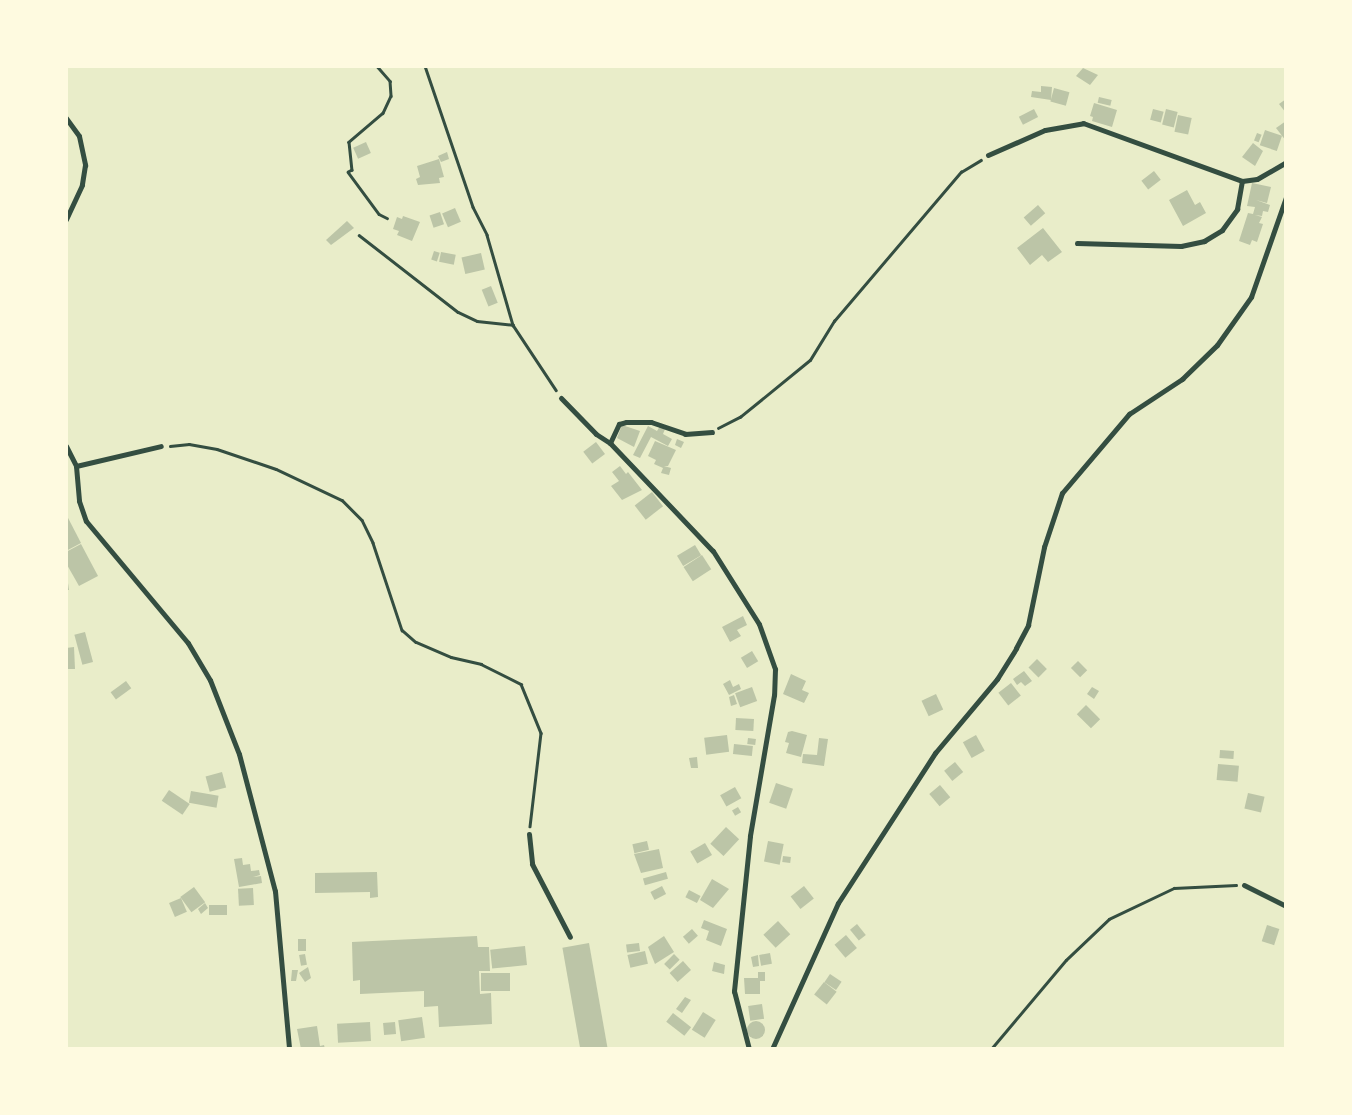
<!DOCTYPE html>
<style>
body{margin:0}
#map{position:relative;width:1352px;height:1115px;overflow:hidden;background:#e9edc9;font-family:Lato,sans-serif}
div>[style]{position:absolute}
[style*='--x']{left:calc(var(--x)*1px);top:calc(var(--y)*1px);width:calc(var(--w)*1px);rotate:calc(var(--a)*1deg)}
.building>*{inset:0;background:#bcc5a7;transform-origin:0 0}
.round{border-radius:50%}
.path>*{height:2.5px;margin:-1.25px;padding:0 1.25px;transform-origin:1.25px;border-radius:1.25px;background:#344e41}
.minor>*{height:5px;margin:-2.5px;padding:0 2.5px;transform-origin:2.5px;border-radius:2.5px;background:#344e41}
span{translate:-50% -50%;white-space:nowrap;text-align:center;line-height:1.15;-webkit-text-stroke:5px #fefae0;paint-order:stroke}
.frame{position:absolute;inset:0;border:68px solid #fefae0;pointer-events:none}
</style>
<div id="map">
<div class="building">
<i style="clip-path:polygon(1083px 68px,1098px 75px,1090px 85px,1076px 76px)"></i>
<i style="clip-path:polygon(1041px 86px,1052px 87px,1051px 100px,1031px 97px,1032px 91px,1041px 92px)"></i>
<i style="left:1054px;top:88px;width:16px;height:14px;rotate:15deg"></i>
<i style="left:1099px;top:97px;width:13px;height:6px;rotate:13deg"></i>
<i style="clip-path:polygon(1286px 99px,1286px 113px,1279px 104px)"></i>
<i style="clip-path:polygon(1094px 103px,1117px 110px,1112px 127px,1092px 121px,1093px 117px,1090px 116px)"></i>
<i style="left:1034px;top:109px;width:9px;height:17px;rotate:63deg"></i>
<i style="left:1153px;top:109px;width:11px;height:11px;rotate:15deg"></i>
<i style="left:1166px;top:109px;width:12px;height:16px;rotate:14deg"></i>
<i style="left:1178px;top:115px;width:14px;height:17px;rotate:12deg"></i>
<i style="clip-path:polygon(1286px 121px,1286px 141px,1276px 128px)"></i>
<i style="left:1265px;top:130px;width:18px;height:16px;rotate:19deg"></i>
<i style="left:1257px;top:133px;width:5px;height:8px;rotate:22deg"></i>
<i style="left:366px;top:142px;width:12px;height:14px;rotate:66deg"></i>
<i style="clip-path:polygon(1253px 143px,1263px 151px,1255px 166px,1242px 157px)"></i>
<i style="clip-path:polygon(447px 152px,449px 159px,441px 162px,438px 156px)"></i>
<i style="clip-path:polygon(439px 159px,444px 177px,439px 178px,440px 183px,418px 185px,416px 179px,420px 177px,417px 166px)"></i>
<i style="left:1154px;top:171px;width:11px;height:16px;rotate:52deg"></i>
<i style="clip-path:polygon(1252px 183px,1271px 187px,1267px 203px,1256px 200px,1270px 205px,1268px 212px,1263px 211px,1262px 216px,1255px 215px,1262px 217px,1259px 223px,1263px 224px,1257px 242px,1252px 240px,1250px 245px,1239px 241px,1248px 213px,1253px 214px,1255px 207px,1247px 206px)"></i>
<i style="clip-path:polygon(1187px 190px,1195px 205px,1200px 202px,1206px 213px,1183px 226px,1169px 200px)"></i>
<i style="left:1038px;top:205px;width:11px;height:19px;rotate:49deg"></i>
<i style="left:455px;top:208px;width:15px;height:14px;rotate:67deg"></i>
<i style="left:440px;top:212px;width:13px;height:11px;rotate:72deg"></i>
<i style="clip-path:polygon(403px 216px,420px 222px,412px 241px,397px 235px,399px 231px,393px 229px,397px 217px,402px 219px)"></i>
<i style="clip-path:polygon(347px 221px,354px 228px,331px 245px,326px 240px)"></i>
<i style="clip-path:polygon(1043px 228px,1062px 252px,1048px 262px,1042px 255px,1030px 265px,1017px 248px)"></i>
<i style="left:434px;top:251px;width:6px;height:9px;rotate:18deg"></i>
<i style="left:441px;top:252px;width:15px;height:10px;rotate:11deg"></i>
<i style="left:481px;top:253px;width:17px;height:20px;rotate:77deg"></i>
<i style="left:491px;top:286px;width:18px;height:10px;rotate:68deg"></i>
<i style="clip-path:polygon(622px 425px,640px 431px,634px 447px,617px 438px)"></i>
<i style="clip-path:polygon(648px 426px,657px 431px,660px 426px,665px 429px,663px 434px,672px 439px,668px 446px,651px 437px,640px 458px,633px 455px)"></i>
<i style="clip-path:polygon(677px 439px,684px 442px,681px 448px,675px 445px)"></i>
<i style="clip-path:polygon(655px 441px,676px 450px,668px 466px,664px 466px,671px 468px,669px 475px,661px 473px,663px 468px,654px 464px,656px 460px,648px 456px)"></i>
<i style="left:596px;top:442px;width:15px;height:16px;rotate:53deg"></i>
<i style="clip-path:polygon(620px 466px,626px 474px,628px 472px,642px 490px,622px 500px,611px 486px,619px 481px,612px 472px)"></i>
<i style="left:652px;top:492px;width:18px;height:22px;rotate:52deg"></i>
<i style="clip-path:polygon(66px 514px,81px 543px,66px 551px)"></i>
<i style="clip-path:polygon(81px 544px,98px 576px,79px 586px,66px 563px,66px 552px)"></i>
<i style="left:695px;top:545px;width:12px;height:21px;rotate:59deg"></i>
<i style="left:702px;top:555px;width:17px;height:22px;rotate:57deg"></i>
<i style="clip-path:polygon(66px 569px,69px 590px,66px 590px)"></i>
<i style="clip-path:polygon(743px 616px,747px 625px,737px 630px,741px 636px,730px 642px,722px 627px)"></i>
<i style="left:85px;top:632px;width:31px;height:11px;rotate:75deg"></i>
<i style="clip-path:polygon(74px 647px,75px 669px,66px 669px,66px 648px)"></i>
<i style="left:752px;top:651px;width:12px;height:13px;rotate:59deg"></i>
<i style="left:1037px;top:659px;width:14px;height:12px;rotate:45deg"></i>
<i style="left:1078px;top:661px;width:13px;height:10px;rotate:45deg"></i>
<i style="clip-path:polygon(1024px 671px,1032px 681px,1025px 686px,1021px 682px,1017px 685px,1013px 679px)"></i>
<i style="clip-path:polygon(791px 674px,806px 681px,802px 690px,809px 693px,804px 703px,783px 694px)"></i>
<i style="clip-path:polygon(730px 680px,733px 687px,739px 684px,741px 689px,729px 695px,723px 684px)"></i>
<i style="left:126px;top:681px;width:9px;height:19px;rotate:54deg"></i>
<i style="left:1011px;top:683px;width:16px;height:16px;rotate:52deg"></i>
<i style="left:752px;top:687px;width:15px;height:18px;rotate:70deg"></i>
<i style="clip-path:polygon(1092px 687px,1099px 691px,1094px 699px,1087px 694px)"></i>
<i style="left:936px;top:694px;width:17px;height:16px;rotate:65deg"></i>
<i style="clip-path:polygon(734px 695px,737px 704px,731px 706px,729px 697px)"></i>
<i style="left:1086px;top:705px;width:20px;height:13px;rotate:45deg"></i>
<i style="left:736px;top:718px;width:18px;height:12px;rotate:3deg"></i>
<i style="clip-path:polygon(792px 731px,807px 735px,801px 757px,786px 753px,789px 743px,785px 742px,788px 732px)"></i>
<i style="left:727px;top:735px;width:17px;height:23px;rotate:83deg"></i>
<i style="left:976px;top:735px;width:18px;height:15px;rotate:61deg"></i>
<i style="left:748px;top:738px;width:8px;height:6px;rotate:7deg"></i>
<i style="clip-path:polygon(819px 738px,828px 739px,824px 766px,802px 763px,803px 754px,817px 755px)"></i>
<i style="left:734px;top:744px;width:19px;height:10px;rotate:6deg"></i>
<i style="left:1220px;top:750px;width:14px;height:8px;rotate:4deg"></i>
<i style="clip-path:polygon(697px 757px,698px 768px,691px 768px,689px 758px)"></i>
<i style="left:955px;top:762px;width:13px;height:14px;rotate:51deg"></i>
<i style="left:1218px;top:764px;width:21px;height:16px;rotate:5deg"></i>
<i style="left:222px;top:772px;width:16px;height:17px;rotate:75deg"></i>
<i style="left:776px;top:783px;width:18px;height:21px;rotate:19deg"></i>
<i style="left:940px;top:785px;width:16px;height:14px;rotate:50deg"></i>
<i style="left:735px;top:787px;width:13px;height:17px;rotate:61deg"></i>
<i style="left:169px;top:790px;width:25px;height:13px;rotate:34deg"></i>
<i style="left:191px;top:791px;width:28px;height:12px;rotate:10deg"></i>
<i style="left:1248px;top:793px;width:17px;height:16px;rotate:13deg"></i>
<i style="left:738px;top:807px;width:6px;height:7px;rotate:59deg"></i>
<i style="left:726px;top:827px;width:18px;height:23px;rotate:43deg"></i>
<i style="left:647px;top:841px;width:9px;height:15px;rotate:77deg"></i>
<i style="left:768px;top:841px;width:16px;height:21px;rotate:11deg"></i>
<i style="left:705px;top:843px;width:14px;height:17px;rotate:60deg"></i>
<i style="clip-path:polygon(659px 849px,663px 868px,641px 873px,634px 854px)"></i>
<i style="left:783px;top:856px;width:8px;height:6px;rotate:7deg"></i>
<i style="clip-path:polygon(242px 858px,243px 865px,250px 864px,251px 871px,259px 870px,260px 875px,253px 877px,261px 876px,262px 883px,239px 887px,234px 859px)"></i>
<i style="clip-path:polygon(377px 872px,378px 897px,370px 898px,370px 892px,315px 893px,315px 873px)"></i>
<i style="left:666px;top:872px;width:7px;height:24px;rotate:74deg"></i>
<i style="clip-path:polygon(712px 879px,729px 889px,713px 908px,700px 900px)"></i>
<i style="left:662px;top:886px;width:9px;height:13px;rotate:63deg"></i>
<i style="left:804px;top:886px;width:16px;height:17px;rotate:52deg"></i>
<i style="left:194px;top:887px;width:19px;height:17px;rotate:54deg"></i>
<i style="left:253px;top:888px;width:17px;height:15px;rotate:87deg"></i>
<i style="left:689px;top:890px;width:13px;height:8px;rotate:27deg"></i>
<i style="left:181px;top:898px;width:15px;height:13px;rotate:67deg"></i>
<i style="clip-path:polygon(205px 903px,208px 908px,201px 914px,198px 909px)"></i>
<i style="left:209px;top:905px;width:18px;height:10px"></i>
<i style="clip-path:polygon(704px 920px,727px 929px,721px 946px,706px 940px,709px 931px,701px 928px)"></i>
<i style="left:778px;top:921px;width:18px;height:20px;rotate:47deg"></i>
<i style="left:857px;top:924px;width:14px;height:9px;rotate:51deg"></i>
<i style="left:1267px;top:925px;width:13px;height:17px;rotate:18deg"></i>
<i style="left:692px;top:929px;width:9px;height:12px;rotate:49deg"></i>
<i style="left:846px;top:935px;width:17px;height:15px;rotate:50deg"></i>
<i style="clip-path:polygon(477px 936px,478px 947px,489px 947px,490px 971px,479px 971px,480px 994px,491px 993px,492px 1024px,439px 1027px,438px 1006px,424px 1007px,424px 991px,360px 994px,360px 980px,353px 981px,352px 942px)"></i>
<i style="clip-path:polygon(664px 936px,674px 952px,655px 964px,648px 947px)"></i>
<i style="left:298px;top:939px;width:8px;height:12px"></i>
<i style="left:589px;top:943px;width:108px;height:27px;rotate:80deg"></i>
<i style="left:639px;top:943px;width:8px;height:13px;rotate:83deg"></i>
<i style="left:525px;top:946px;width:19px;height:35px;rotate:84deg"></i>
<i style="left:645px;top:951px;width:13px;height:18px;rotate:77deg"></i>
<i style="left:770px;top:953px;width:11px;height:11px;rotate:80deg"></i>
<i style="left:305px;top:954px;width:11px;height:6px;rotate:80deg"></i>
<i style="left:674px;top:954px;width:8px;height:14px;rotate:45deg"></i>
<i style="clip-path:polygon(758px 955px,759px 966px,753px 967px,751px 957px)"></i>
<i style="left:683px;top:961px;width:12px;height:18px;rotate:48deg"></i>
<i style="clip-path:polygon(714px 962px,725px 965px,724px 974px,712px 971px)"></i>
<i style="clip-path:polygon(308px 967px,311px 978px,305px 982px,299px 973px)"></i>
<i style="clip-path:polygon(292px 970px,298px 970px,296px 981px,291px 981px)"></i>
<i style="clip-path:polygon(758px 972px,765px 972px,765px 981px,760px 981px,760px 994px,745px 994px,744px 978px,758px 978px)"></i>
<i style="left:510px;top:973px;width:18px;height:29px;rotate:90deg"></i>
<i style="left:830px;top:974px;width:14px;height:10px;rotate:34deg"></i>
<i style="left:824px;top:982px;width:16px;height:16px;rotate:38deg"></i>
<i style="clip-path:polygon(685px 997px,691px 1000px,682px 1013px,676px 1009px)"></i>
<i style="left:762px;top:1004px;width:15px;height:14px;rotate:82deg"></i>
<i style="left:703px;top:1012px;width:15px;height:21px;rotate:32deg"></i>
<i style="left:673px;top:1013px;width:23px;height:11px;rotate:38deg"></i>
<i style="left:422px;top:1017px;width:21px;height:24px;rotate:82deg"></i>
<i class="round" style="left:747px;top:1021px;width:18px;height:18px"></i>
<i style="left:370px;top:1022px;width:19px;height:33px;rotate:87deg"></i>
<i style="left:395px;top:1022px;width:12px;height:12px;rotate:85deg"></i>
<i style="clip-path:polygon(317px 1026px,320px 1046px,324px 1045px,325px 1049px,301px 1049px,297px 1029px)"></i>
</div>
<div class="path">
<i style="--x:377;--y:66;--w:20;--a:49"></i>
<i style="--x:390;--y:81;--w:15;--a:86"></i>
<i style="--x:391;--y:96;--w:19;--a:115"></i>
<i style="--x:383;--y:113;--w:45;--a:139.5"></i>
<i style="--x:349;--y:142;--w:28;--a:84"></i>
<i style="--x:352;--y:170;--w:4;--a:153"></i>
<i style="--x:348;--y:172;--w:52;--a:53.6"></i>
<i style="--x:379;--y:214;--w:9;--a:27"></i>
<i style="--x:425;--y:66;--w:149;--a:71.2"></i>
<i style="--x:473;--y:207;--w:31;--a:63"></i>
<i style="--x:487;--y:235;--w:94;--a:73.9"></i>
<i style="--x:513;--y:325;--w:78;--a:56.5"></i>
<i style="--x:359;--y:235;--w:125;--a:37.9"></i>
<i style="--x:458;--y:312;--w:21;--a:25"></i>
<i style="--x:477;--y:321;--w:36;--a:6"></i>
<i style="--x:718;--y:428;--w:25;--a:-27"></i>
<i style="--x:740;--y:417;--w:90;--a:-39.2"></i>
<i style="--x:810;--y:360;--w:46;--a:-58.4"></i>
<i style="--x:834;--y:321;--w:196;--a:-49.6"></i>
<i style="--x:961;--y:172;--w:23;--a:-31"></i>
<i style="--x:170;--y:446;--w:19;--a:-6"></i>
<i style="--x:189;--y:444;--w:28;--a:10"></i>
<i style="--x:217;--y:449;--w:62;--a:18.7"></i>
<i style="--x:276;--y:469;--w:73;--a:25.2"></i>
<i style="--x:342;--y:500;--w:28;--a:45"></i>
<i style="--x:362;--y:520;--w:25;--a:64"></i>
<i style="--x:373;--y:543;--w:92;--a:71.6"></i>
<i style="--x:402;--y:630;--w:18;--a:41"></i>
<i style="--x:416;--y:642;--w:38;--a:23"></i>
<i style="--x:451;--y:657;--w:31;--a:13"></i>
<i style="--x:481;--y:664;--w:45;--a:26.6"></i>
<i style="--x:521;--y:684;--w:53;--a:67.8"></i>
<i style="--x:541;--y:733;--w:94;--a:96.7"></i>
<i style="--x:991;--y:1049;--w:116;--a:-49.9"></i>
<i style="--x:1066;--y:960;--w:59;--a:-43.6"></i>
<i style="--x:1109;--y:919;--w:72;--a:-25.5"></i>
<i style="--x:1174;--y:888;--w:62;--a:-2.8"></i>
</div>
<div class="minor">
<i style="--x:66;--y:118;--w:22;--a:54"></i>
<i style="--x:79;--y:136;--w:30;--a:78"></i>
<i style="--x:85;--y:165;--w:20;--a:99"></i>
<i style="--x:82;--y:185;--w:38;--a:115"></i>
<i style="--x:988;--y:155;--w:62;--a:-23.7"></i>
<i style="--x:1045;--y:130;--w:39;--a:-10"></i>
<i style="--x:1083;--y:123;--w:169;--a:20"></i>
<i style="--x:1242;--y:181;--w:15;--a:-8"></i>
<i style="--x:1257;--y:179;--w:34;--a:-30"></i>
<i style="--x:1077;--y:243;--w:104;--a:1.7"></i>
<i style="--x:1181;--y:246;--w:24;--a:-12"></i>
<i style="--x:1204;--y:241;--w:21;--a:-31"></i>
<i style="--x:1222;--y:230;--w:26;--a:-54"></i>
<i style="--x:1237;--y:209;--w:28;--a:-80"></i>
<i style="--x:561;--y:398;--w:50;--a:45.8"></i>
<i style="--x:596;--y:434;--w:17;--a:33"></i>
<i style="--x:610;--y:443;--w:149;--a:46.4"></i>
<i style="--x:713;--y:551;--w:86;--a:57.8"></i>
<i style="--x:759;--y:624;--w:48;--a:70.4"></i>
<i style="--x:775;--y:669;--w:26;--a:92"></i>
<i style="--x:774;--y:695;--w:143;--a:99.7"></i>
<i style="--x:750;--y:836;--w:156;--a:95.9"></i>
<i style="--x:734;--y:991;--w:60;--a:75.5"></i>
<i style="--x:610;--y:443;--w:21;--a:-65"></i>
<i style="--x:619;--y:424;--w:7;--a:-16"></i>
<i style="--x:626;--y:422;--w:25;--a:0"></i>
<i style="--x:651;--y:422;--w:36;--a:19"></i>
<i style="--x:685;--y:434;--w:27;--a:-4"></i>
<i style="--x:66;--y:446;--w:22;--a:63"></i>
<i style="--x:76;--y:466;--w:35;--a:85"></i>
<i style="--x:79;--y:501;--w:21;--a:71"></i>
<i style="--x:86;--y:521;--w:159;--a:50.1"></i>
<i style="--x:188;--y:643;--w:43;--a:59.3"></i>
<i style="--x:210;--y:680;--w:79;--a:68.6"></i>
<i style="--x:239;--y:754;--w:142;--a:75.3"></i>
<i style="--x:275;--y:891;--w:159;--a:84.9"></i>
<i style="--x:76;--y:466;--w:87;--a:-13.2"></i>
<i style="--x:529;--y:834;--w:30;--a:84"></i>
<i style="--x:532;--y:864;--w:82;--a:62.5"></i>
<i style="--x:1244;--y:885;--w:47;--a:26.6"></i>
<i style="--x:772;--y:1049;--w:160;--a:-65.7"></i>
<i style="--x:838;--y:903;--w:179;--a:-57.1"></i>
<i style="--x:935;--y:753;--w:97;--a:-50"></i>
<i style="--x:997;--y:679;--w:36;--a:-58"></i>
<i style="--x:1016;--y:648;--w:26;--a:-62"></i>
<i style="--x:1028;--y:625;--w:80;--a:-78.4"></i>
<i style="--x:1044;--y:547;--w:57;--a:-71.6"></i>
<i style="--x:1062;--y:493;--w:104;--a:-49.7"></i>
<i style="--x:1129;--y:414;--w:64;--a:-33.4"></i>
<i style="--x:1182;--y:379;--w:49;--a:-44.2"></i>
<i style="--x:1217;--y:345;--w:59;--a:-54.7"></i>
<i style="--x:1251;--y:297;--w:106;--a:-70.7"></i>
</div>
<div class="frame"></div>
</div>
